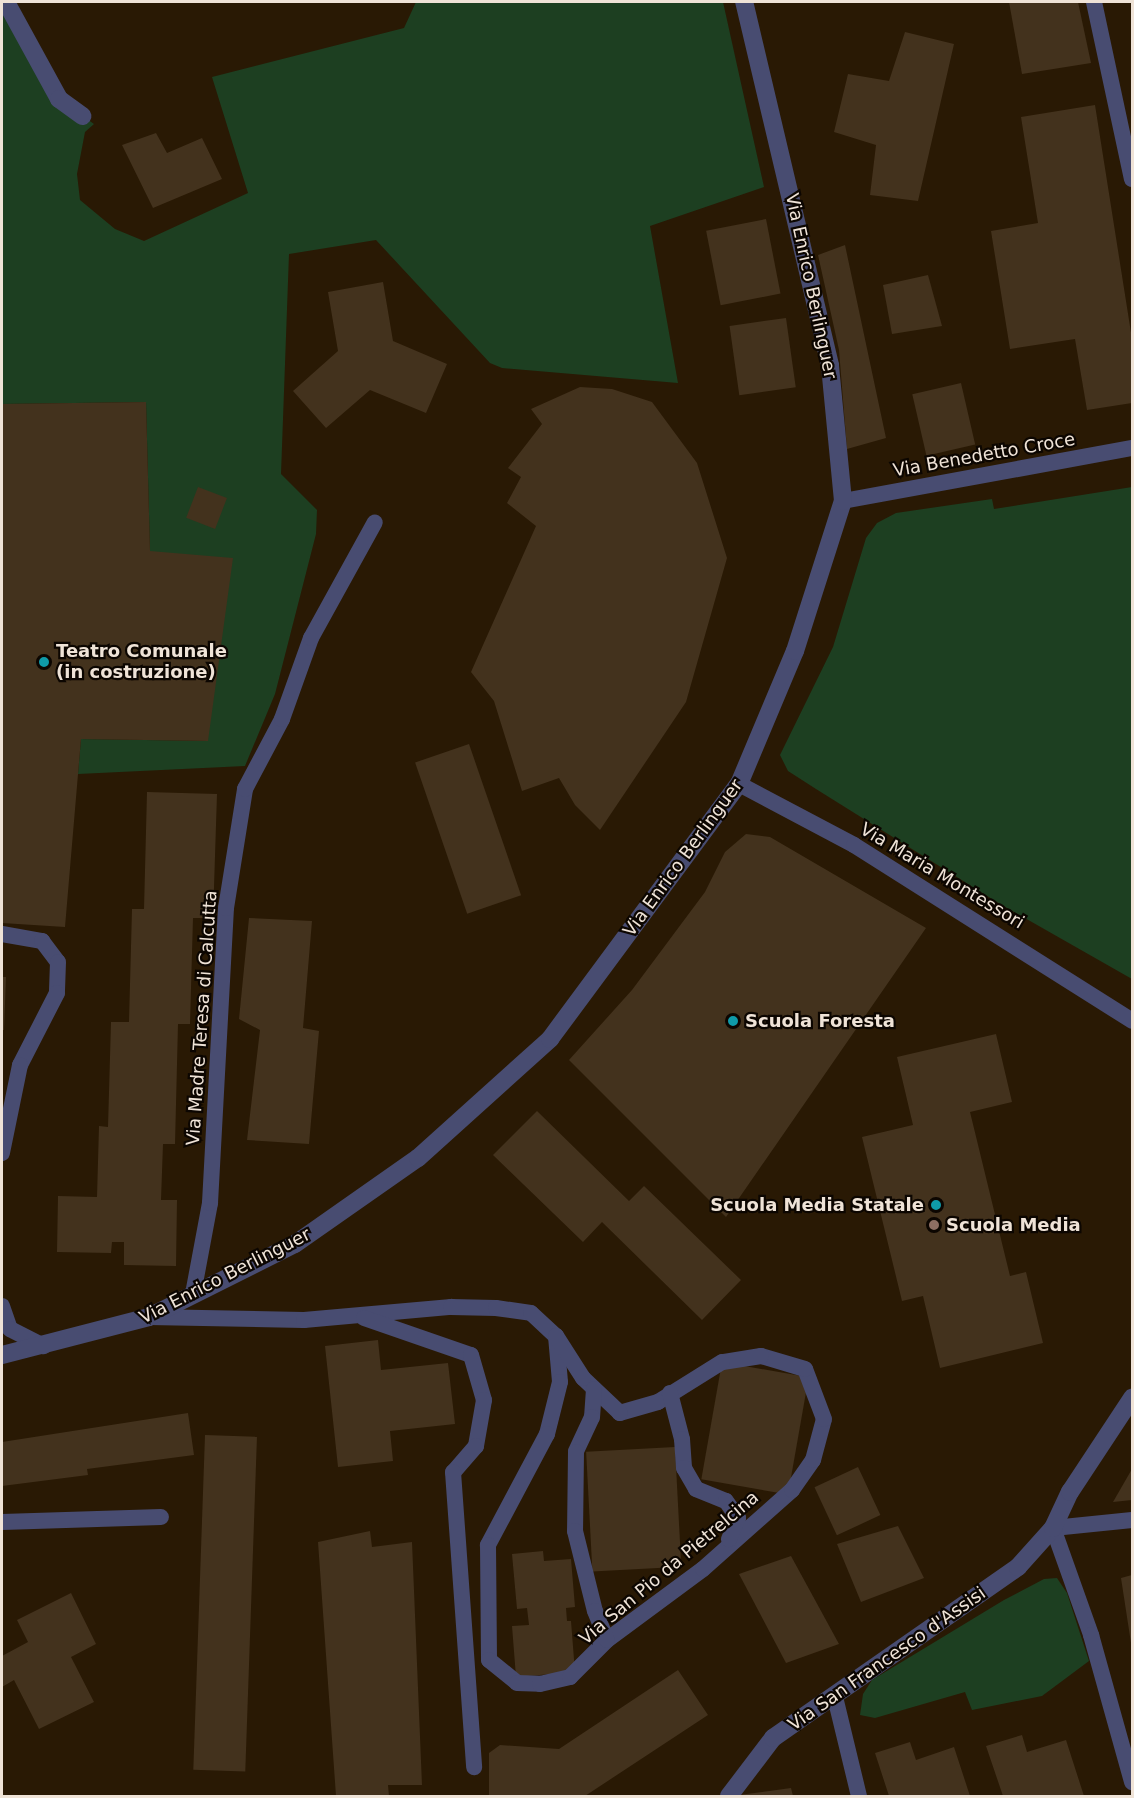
<!DOCTYPE html>
<style>
body{margin:0}
#map{position:relative;width:1134px;height:1798px;overflow:hidden;background:#291904;font-family:"DejaVu Sans",sans-serif}
div>[style]{position:absolute}
[style*='--x']{left:calc(var(--x)*1px);top:calc(var(--y)*1px);width:calc(var(--w)*1px);rotate:calc(var(--a)*1deg)}
.green>*{inset:0;background:#1d3f21}
.building>*{inset:0;background:#43321d;transform-origin:0 0}
.lane>*{height:16px;margin:-8px;padding:0 8px;transform-origin:8px;border-radius:8px;background:#484c71}
.street>*{height:18px;margin:-9px;padding:0 9px;transform-origin:9px;border-radius:9px;background:#484c71}
.dots>*{width:16px;height:16px;translate:-50% -50%;box-sizing:border-box;border:3px solid #0c0601;border-radius:50%}
span{translate:-50% -50%;white-space:nowrap;text-align:center;line-height:1.15;-webkit-text-stroke:4.5px #0c0601;paint-order:stroke}
.street-label{font-size:18px;color:#efe3d7}
.poi-label{font-size:18px;color:#efe3d7;font-weight:700}
.left{translate:0 -50%;text-align:left}
.right{translate:-100% -50%;text-align:right}
.frame{position:absolute;inset:0;border:3px solid #efe3d7;pointer-events:none}
</style>
<div id="map">
<div class="green">
<i style="clip-path:polygon(2px 2px,59px 99px,94px 124px,85px 132px,77px 174px,80px 200px,115px 229px,144px 241px,248px 193px,212px 77px,404px 28px,416px 2px,723px 2px,764px 187px,650px 226px,678px 383px,502px 368px,490px 363px,376px 240px,289px 254px,281px 474px,317px 510px,316px 534px,275px 694px,245px 766px,78px 774px,81px 739px,208px 741px,150px 551px,146px 402px,2px 404px)"></i>
<i style="clip-path:polygon(1132px 487px,1132px 979px,1000px 904px,816px 789px,788px 771px,780px 755px,833px 647px,866px 538px,877px 523px,896px 513px,992px 499px,994px 509px)"></i>
<i style="clip-path:polygon(1057px 1578px,1067px 1593px,1089px 1661px,1042px 1696px,972px 1710px,965px 1692px,875px 1718px,860px 1715px,863px 1694px,872px 1680px,1004px 1600px,1044px 1579px)"></i>
</div>
<div class="building">
<i style="clip-path:polygon(1009px 2px,1078px 2px,1091px 63px,1022px 74px)"></i>
<i style="clip-path:polygon(905px 32px,954px 44px,918px 201px,870px 195px,876px 145px,834px 132px,848px 74px,889px 81px)"></i>
<i style="clip-path:polygon(1095px 105px,1132px 339px,1132px 403px,1087px 410px,1075px 339px,1010px 349px,991px 231px,1038px 223px,1021px 117px)"></i>
<i style="clip-path:polygon(156px 133px,167px 153px,202px 138px,222px 179px,153px 208px,122px 145px)"></i>
<i style="left:766px;top:219px;width:76px;height:61px;rotate:79deg"></i>
<i style="clip-path:polygon(845px 245px,886px 438px,847px 449px,839px 350px,818px 255px)"></i>
<i style="clip-path:polygon(928px 275px,942px 326px,892px 334px,883px 285px)"></i>
<i style="clip-path:polygon(383px 282px,393px 341px,447px 364px,426px 413px,370px 390px,326px 428px,293px 391px,338px 351px,328px 292px)"></i>
<i style="left:786px;top:318px;width:70px;height:57px;rotate:82deg"></i>
<i style="left:961px;top:383px;width:63px;height:50px;rotate:77deg"></i>
<i style="clip-path:polygon(580px 387px,612px 389px,652px 402px,697px 463px,727px 558px,686px 702px,600px 830px,575px 805px,559px 778px,522px 791px,494px 701px,471px 672px,536px 526px,507px 503px,521px 477px,508px 468px,542px 424px,531px 409px)"></i>
<i style="clip-path:polygon(146px 402px,150px 551px,233px 558px,208px 741px,81px 739px,65px 927px,2px 923px,2px 404px)"></i>
<i style="left:198px;top:487px;width:31px;height:33px;rotate:21deg"></i>
<i style="left:469px;top:744px;width:160px;height:57px;rotate:71deg"></i>
<i style="clip-path:polygon(147px 792px,217px 794px,213px 918px,193px 918px,190px 1024px,178px 1024px,175px 1144px,163px 1144px,161px 1200px,177px 1200px,176px 1266px,124px 1265px,124px 1242px,112px 1242px,111px 1253px,57px 1252px,58px 1196px,97px 1197px,99px 1126px,108px 1127px,111px 1022px,129px 1022px,132px 909px,144px 909px)"></i>
<i style="clip-path:polygon(746px 834px,770px 837px,926px 928px,726px 1217px,569px 1060px,632px 990px,705px 892px,725px 852px)"></i>
<i style="clip-path:polygon(249px 918px,312px 921px,303px 1028px,319px 1031px,309px 1144px,247px 1140px,260px 1030px,239px 1019px)"></i>
<i style="clip-path:polygon(2px 977px,6px 977px,4px 1030px,2px 1030px)"></i>
<i style="clip-path:polygon(996px 1034px,1012px 1102px,970px 1112px,1010px 1276px,1026px 1272px,1043px 1343px,940px 1368px,923px 1296px,902px 1301px,862px 1137px,913px 1125px,897px 1057px)"></i>
<i style="clip-path:polygon(537px 1111px,629px 1201px,644px 1186px,741px 1280px,702px 1320px,602px 1222px,583px 1242px,493px 1155px)"></i>
<i style="clip-path:polygon(378px 1340px,381px 1370px,448px 1363px,455px 1424px,390px 1431px,393px 1461px,338px 1467px,325px 1346px)"></i>
<i style="left:722px;top:1362px;width:88px;height:119px;rotate:10deg"></i>
<i style="clip-path:polygon(188px 1413px,194px 1455px,87px 1469px,88px 1475px,2px 1486px,2px 1442px)"></i>
<i style="left:205px;top:1435px;width:52px;height:335px;rotate:2deg"></i>
<i style="left:675px;top:1447px;width:120px;height:89px;rotate:87deg"></i>
<i style="left:858px;top:1467px;width:53px;height:48px;rotate:65deg"></i>
<i style="clip-path:polygon(1132px 1469px,1132px 1500px,1113px 1502px)"></i>
<i style="clip-path:polygon(898px 1526px,924px 1578px,861px 1602px,837px 1544px)"></i>
<i style="clip-path:polygon(370px 1531px,372px 1547px,412px 1542px,422px 1785px,388px 1785px,389px 1796px,336px 1796px,318px 1542px)"></i>
<i style="clip-path:polygon(543px 1551px,544px 1561px,571px 1559px,575px 1607px,566px 1608px,567px 1621px,571px 1621px,575px 1672px,516px 1677px,512px 1626px,529px 1625px,527px 1608px,517px 1609px,512px 1554px)"></i>
<i style="clip-path:polygon(791px 1556px,839px 1644px,786px 1663px,739px 1574px)"></i>
<i style="clip-path:polygon(1132px 1575px,1132px 1643px,1131px 1643px,1121px 1578px)"></i>
<i style="clip-path:polygon(71px 1593px,96px 1644px,71px 1657px,94px 1702px,39px 1729px,14px 1680px,2px 1687px,2px 1656px,28px 1642px,17px 1620px)"></i>
<i style="clip-path:polygon(678px 1670px,708px 1715px,585px 1796px,489px 1796px,489px 1753px,500px 1745px,559px 1749px)"></i>
<i style="clip-path:polygon(1022px 1735px,1027px 1752px,1066px 1740px,1084px 1796px,1003px 1796px,986px 1746px)"></i>
<i style="clip-path:polygon(910px 1742px,916px 1760px,954px 1747px,970px 1796px,889px 1796px,875px 1753px)"></i>
<i style="clip-path:polygon(791px 1788px,793px 1796px,739px 1796px,739px 1795px)"></i>
</div>
<div class="lane">
<i style="--x:1094;--y:2;--w:181;--a:77.9"></i>
<i style="--x:843;--y:501;--w:294;--a:-10.4"></i>
<i style="--x:739;--y:784;--w:130;--a:27.9"></i>
<i style="--x:854;--y:845;--w:329;--a:32.3"></i>
<i style="--x:2;--y:934;--w:41;--a:9.9"></i>
<i style="--x:42;--y:941;--w:26;--a:53"></i>
<i style="--x:58;--y:962;--w:31;--a:92"></i>
<i style="--x:57;--y:993;--w:81;--a:117.2"></i>
<i style="--x:20;--y:1065;--w:90;--a:101.6"></i>
<i style="--x:193;--y:1294;--w:93;--a:-79.4"></i>
<i style="--x:210;--y:1203;--w:295;--a:-86.9"></i>
<i style="--x:226;--y:908;--w:121;--a:-80.9"></i>
<i style="--x:245;--y:789;--w:79;--a:-62.1"></i>
<i style="--x:282;--y:719;--w:86;--a:-70.3"></i>
<i style="--x:311;--y:638;--w:132;--a:-61.1"></i>
<i style="--x:2;--y:1306;--w:24;--a:71"></i>
<i style="--x:10;--y:1329;--w:38;--a:27"></i>
<i style="--x:149;--y:1317;--w:155;--a:1.1"></i>
<i style="--x:304;--y:1320;--w:148;--a:-5.1"></i>
<i style="--x:451;--y:1307;--w:45;--a:1.3"></i>
<i style="--x:496;--y:1308;--w:35;--a:8"></i>
<i style="--x:531;--y:1313;--w:34;--a:43"></i>
<i style="--x:556;--y:1336;--w:46;--a:85"></i>
<i style="--x:560;--y:1382;--w:54;--a:104"></i>
<i style="--x:547;--y:1434;--w:126;--a:118"></i>
<i style="--x:488;--y:1545;--w:115;--a:89.5"></i>
<i style="--x:489;--y:1660;--w:36;--a:39"></i>
<i style="--x:517;--y:1683;--w:23;--a:2"></i>
<i style="--x:540;--y:1684;--w:31;--a:-13"></i>
<i style="--x:570;--y:1677;--w:52;--a:-45"></i>
<i style="--x:607;--y:1640;--w:119;--a:-36.5"></i>
<i style="--x:703;--y:1569;--w:119;--a:-41.6"></i>
<i style="--x:792;--y:1490;--w:37;--a:-55"></i>
<i style="--x:813;--y:1460;--w:42;--a:-75"></i>
<i style="--x:824;--y:1419;--w:53;--a:-110.8"></i>
<i style="--x:805;--y:1369;--w:46;--a:-163.5"></i>
<i style="--x:761;--y:1356;--w:39;--a:171"></i>
<i style="--x:722;--y:1362;--w:75;--a:148"></i>
<i style="--x:658;--y:1402;--w:40;--a:164"></i>
<i style="--x:620;--y:1413;--w:51;--a:-136.6"></i>
<i style="--x:583;--y:1378;--w:50;--a:-122.7"></i>
<i style="--x:364;--y:1318;--w:113;--a:19.1"></i>
<i style="--x:471;--y:1355;--w:47;--a:73.9"></i>
<i style="--x:484;--y:1400;--w:47;--a:99.9"></i>
<i style="--x:476;--y:1446;--w:35;--a:131"></i>
<i style="--x:453;--y:1472;--w:296;--a:85.9"></i>
<i style="--x:594;--y:1389;--w:28;--a:94"></i>
<i style="--x:592;--y:1417;--w:38;--a:115"></i>
<i style="--x:576;--y:1452;--w:79;--a:90.7"></i>
<i style="--x:575;--y:1531;--w:82;--a:76"></i>
<i style="--x:595;--y:1611;--w:31;--a:68"></i>
<i style="--x:670;--y:1393;--w:48;--a:75.4"></i>
<i style="--x:682;--y:1439;--w:29;--a:86"></i>
<i style="--x:684;--y:1468;--w:24;--a:60"></i>
<i style="--x:696;--y:1489;--w:32;--a:22"></i>
<i style="--x:726;--y:1501;--w:21;--a:55"></i>
<i style="--x:738;--y:1518;--w:23;--a:113"></i>
<i style="--x:1132;--y:1520;--w:79;--a:174.2"></i>
<i style="--x:1053;--y:1528;--w:114;--a:70.4"></i>
<i style="--x:1091;--y:1635;--w:153;--a:74.4"></i>
<i style="--x:2;--y:1522;--w:159;--a:-1.8"></i>
<i style="--x:835;--y:1697;--w:102;--a:76.4"></i>
</div>
<div class="street">
<i style="--x:6;--y:2;--w:111;--a:61.3"></i>
<i style="--x:59;--y:99;--w:29;--a:36"></i>
<i style="--x:2;--y:1355;--w:152;--a:-14.5"></i>
<i style="--x:149;--y:1317;--w:163;--a:-26.6"></i>
<i style="--x:295;--y:1244;--w:150;--a:-35"></i>
<i style="--x:418;--y:1158;--w:178;--a:-42"></i>
<i style="--x:550;--y:1039;--w:317;--a:-53.5"></i>
<i style="--x:739;--y:784;--w:144;--a:-67.2"></i>
<i style="--x:795;--y:651;--w:157;--a:-72.3"></i>
<i style="--x:843;--y:501;--w:137;--a:-95.5"></i>
<i style="--x:830;--y:365;--w:373;--a:-103.3"></i>
<i style="--x:729;--y:1796;--w:73;--a:-52.8"></i>
<i style="--x:773;--y:1738;--w:299;--a:-34.9"></i>
<i style="--x:1018;--y:1567;--w:52;--a:-48.1"></i>
<i style="--x:1053;--y:1528;--w:40;--a:-65"></i>
<i style="--x:1070;--y:1492;--w:113;--a:-56.6"></i>
</div>
<div class="dots">
<i style="left:44px;top:662px;background:#0f9aa8"></i>
<i style="left:733px;top:1021px;background:#0f9aa8"></i>
<i style="left:936px;top:1205px;background:#0f9aa8"></i>
<i style="left:934px;top:1225px;background:#8d6e63"></i>
</div>
<div class="street-label">
<span style="left:811px;top:286px;rotate:78deg">Via Enrico Berlinguer</span>
<span style="left:984px;top:455px;rotate:-10deg">Via Benedetto Croce</span>
<span style="left:683px;top:858px;rotate:-54deg">Via Enrico Berlinguer</span>
<span style="left:942px;top:876px;rotate:31deg">Via Maria Montessori</span>
<span style="left:202px;top:1018px;rotate:-86deg">Via Madre Teresa di Calcutta</span>
<span style="left:225px;top:1276px;rotate:-27deg">Via Enrico Berlinguer</span>
<span style="left:669px;top:1568px;rotate:-40deg">Via San Pio da Pietrelcina</span>
<span style="left:887px;top:1659px;rotate:-35deg">Via San Francesco d'Assisi</span>
</div>
<div class="poi-label">
<span class="left" style="left:56px;top:662px">Teatro Comunale<br>(in costruzione)</span>
<span class="left" style="left:745px;top:1021px">Scuola Foresta</span>
<span class="right" style="left:924px;top:1205px">Scuola Media Statale</span>
<span class="left" style="left:946px;top:1225px">Scuola Media</span>
</div>
<div class="frame"></div>
</div>
